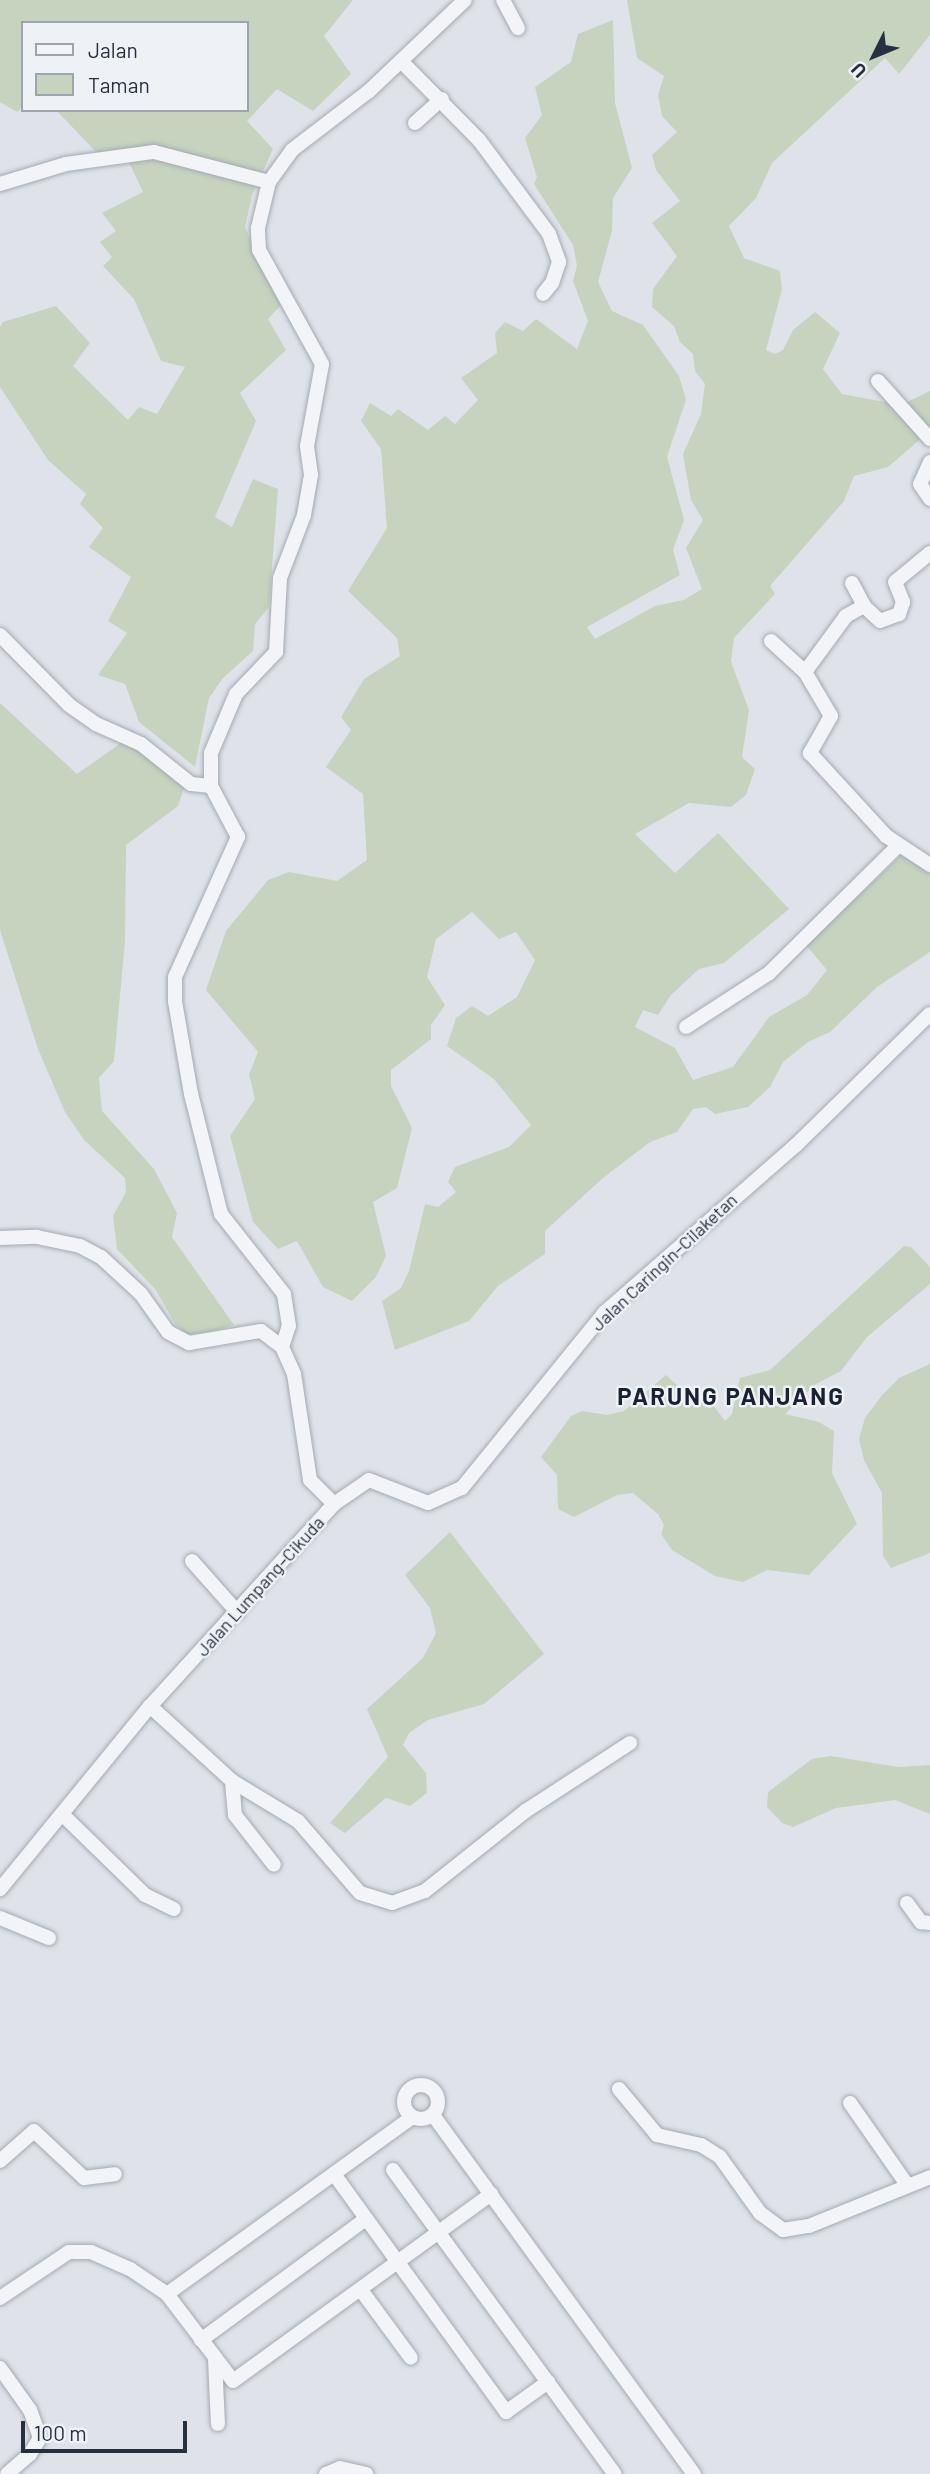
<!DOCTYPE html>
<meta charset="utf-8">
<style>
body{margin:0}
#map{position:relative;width:930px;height:2474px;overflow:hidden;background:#dfe3e9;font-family:Barlow,sans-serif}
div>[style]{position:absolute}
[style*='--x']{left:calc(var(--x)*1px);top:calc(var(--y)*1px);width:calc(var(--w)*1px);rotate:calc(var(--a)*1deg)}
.green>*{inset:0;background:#c5d3bf}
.roads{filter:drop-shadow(0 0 2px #a4aab3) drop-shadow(0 0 2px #a4aab3)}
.minor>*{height:14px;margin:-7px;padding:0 7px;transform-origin:7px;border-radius:7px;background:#f2f4f7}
.minor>.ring{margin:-7px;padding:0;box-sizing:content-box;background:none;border:14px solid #f2f4f7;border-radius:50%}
span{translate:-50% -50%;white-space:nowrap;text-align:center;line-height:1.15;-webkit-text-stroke:5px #eef2f6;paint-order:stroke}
.street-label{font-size:18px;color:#273041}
.district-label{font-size:24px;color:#192232;font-weight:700;letter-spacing:2px}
.legend{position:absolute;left:21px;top:21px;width:228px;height:91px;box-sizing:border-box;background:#eef2f6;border:2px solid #9ea4ae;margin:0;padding:9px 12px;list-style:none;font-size:21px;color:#273041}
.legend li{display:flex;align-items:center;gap:14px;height:35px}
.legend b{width:35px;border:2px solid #9ea4ae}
.north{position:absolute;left:839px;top:21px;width:70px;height:70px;-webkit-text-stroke:5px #eef2f6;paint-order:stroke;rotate:227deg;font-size:19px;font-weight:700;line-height:28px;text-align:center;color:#273041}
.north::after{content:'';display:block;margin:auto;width:24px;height:32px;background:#273041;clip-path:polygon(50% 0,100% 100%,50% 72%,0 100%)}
.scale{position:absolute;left:21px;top:2421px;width:166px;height:32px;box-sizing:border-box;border:4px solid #273041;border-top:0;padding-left:9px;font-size:21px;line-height:24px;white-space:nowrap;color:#273041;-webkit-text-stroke:5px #eef2f6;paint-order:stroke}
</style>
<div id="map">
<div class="green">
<i style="clip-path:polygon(0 0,353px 0,324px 36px,351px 74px,313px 111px,277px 89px,247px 121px,273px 149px,252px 195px,245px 227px,281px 305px,268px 319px,286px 350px,240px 393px,256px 421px,215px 517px,232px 527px,253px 479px,278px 489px,269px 607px,255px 624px,253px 651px,223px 678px,209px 698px,195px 767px,139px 722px,125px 684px,98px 675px,127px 633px,108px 621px,131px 577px,89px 547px,103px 528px,80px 504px,86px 494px,48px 460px,0 387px,0 327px,3px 322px,56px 306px,90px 343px,73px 366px,128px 420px,139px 407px,157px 414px,185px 367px,161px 361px,134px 299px,103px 266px,112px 257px,100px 242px,116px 231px,102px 213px,143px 192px,125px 154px,99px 155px,56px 110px,247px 110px,247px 23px,23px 23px,23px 107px,17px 112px,0 102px)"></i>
<i style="clip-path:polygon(627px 0,930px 0,930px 35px,899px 74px,885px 58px,772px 163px,756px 198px,729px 226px,744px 258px,780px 271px,782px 289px,766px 350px,775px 354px,783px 350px,793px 330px,815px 312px,840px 333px,823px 369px,842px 394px,901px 405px,930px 391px,930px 431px,888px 467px,854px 476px,844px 501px,770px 586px,775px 594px,734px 638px,731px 662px,749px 710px,742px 757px,755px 769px,746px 795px,731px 807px,689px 803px,635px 834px,675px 873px,718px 833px,789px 909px,724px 963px,699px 969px,671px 995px,658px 1015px,643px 1010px,635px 1027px,675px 1048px,693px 1080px,733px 1067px,769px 1017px,807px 995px,827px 970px,806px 945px,905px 852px,930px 865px,930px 952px,877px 987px,830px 1032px,808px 1042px,783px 1062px,770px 1087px,748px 1107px,715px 1114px,706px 1107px,693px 1109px,677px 1132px,650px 1142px,603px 1178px,545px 1231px,545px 1254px,498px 1286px,469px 1321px,395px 1350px,382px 1301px,401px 1288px,409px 1271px,425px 1204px,438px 1207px,456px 1192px,448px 1182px,455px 1167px,509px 1147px,531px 1125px,494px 1079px,447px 1046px,456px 1018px,472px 1006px,488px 1016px,517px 997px,535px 960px,516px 932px,499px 939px,472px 912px,436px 939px,427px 977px,445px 1005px,431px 1025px,431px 1039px,391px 1070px,391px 1086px,412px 1128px,397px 1188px,373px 1202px,386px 1256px,376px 1277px,352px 1301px,323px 1287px,297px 1241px,278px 1249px,253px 1222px,230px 1136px,255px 1099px,249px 1074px,258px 1052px,206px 990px,226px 931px,268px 880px,289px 872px,337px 881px,367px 860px,363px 794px,326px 767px,351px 730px,341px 717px,364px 679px,400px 656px,397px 638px,348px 591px,387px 528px,381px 449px,361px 421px,370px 403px,391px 416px,398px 409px,428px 430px,445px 416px,455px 424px,478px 400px,461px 378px,497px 353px,495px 333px,505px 322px,523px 331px,536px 319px,577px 349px,588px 321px,573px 281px,577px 266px,573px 245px,534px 184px,537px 177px,525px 138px,542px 115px,535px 87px,571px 62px,578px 34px,613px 20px,615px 103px,632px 168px,613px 198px,612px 231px,598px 282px,612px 311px,643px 325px,679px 376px,686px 400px,667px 457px,684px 520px,673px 550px,680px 575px,587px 627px,595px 639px,655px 606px,684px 600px,702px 589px,686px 548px,703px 520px,691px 500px,683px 454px,701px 414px,705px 384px,695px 371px,693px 354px,680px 342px,674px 326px,652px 307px,653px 289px,677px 256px,652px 223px,680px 201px,656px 170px,652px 155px,677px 132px,662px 116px,658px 95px,664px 76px,637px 58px)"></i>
<i style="clip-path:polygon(0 703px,77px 774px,131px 736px,187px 779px,178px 806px,126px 845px,125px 941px,114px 1061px,99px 1078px,102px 1111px,154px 1169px,177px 1213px,172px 1237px,234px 1325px,201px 1335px,187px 1334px,176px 1325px,155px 1289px,117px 1249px,113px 1216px,126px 1192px,125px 1178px,84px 1140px,65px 1112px,38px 1049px,0 930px)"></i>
<i style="clip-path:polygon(904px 1246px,911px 1247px,930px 1267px,930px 1284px,867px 1337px,841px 1371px,816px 1384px,785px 1414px,819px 1422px,834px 1431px,832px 1473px,857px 1524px,809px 1575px,767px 1570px,743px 1582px,715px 1576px,672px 1550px,661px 1534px,664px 1525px,658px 1514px,633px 1493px,617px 1495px,574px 1517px,558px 1509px,557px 1475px,541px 1457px,571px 1416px,582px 1411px,607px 1415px,624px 1411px,666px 1375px,691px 1398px,707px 1397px,725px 1421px,732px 1414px,740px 1378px,770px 1370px)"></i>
<i style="clip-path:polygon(930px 1364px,930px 1553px,891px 1568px,883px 1556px,882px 1493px,864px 1460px,859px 1439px,865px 1418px,882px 1395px,899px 1378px)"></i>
<i style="clip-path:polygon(450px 1532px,544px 1654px,484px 1704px,428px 1720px,409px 1733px,403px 1745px,426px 1773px,427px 1793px,410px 1806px,386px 1798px,345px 1833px,330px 1823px,388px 1757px,367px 1709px,423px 1658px,436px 1633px,430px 1608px,405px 1575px)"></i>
<i style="clip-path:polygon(831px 1756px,898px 1767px,930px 1765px,930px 1814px,895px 1800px,836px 1808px,793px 1827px,782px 1823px,767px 1807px,768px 1792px,812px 1759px)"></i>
</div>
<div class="roads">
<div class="minor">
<i style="--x:503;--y:0;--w:32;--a:62"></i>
<i style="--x:401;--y:61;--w:111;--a:45.4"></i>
<i style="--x:479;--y:140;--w:117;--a:53.3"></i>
<i style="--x:549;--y:234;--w:30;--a:70"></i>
<i style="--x:559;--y:262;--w:22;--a:108"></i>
<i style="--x:552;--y:283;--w:14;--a:129"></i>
<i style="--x:415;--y:123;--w:36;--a:-42"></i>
<i style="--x:0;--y:184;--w:69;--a:-16.9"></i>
<i style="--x:66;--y:164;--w:89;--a:-7.8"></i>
<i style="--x:154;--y:152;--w:119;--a:14.6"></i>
<i style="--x:878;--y:381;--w:78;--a:48.1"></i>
<i style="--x:930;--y:462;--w:24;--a:114"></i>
<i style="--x:920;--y:484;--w:18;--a:56"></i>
<i style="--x:930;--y:553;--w:45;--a:140.4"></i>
<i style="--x:895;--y:582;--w:22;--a:68"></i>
<i style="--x:903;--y:602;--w:13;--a:108"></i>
<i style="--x:899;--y:614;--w:20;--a:160"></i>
<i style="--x:880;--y:621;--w:22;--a:-137"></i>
<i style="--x:864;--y:606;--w:21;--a:151"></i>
<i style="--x:846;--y:616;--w:69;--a:126.2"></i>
<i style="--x:805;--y:672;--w:51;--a:59.4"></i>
<i style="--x:831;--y:716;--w:43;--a:119.6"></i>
<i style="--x:810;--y:753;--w:113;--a:47.5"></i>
<i style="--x:886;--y:836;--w:53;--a:33.4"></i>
<i style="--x:852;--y:583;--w:26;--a:62"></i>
<i style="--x:0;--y:635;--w:98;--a:45.4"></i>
<i style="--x:69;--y:705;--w:33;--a:35"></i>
<i style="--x:96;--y:724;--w:49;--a:24"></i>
<i style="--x:141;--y:744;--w:64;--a:38.7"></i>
<i style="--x:191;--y:784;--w:20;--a:6"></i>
<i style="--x:771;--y:641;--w:46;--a:42.4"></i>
<i style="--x:686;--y:1027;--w:99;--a:-33"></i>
<i style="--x:769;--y:973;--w:181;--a:-44.6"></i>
<i style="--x:0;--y:1238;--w:37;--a:-2"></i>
<i style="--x:37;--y:1237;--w:44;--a:11.8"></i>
<i style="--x:80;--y:1246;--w:24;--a:28"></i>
<i style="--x:101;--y:1257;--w:54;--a:42.8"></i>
<i style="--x:141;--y:1294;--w:47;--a:54.6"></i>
<i style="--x:168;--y:1332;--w:24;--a:28"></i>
<i style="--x:189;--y:1343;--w:73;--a:-9.5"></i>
<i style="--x:261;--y:1331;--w:26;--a:37"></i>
<i style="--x:282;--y:1347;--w:30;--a:66"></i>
<i style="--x:294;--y:1374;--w:107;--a:81.4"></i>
<i style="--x:310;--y:1480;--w:34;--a:45"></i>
<i style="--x:334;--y:1504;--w:273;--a:132.3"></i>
<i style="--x:150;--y:1706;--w:237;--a:129.3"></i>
<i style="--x:282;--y:1347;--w:22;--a:-72"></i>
<i style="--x:289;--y:1326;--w:32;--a:-99"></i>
<i style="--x:284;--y:1294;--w:102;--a:-128.2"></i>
<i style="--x:221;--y:1214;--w:124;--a:-104"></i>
<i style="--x:191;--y:1094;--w:94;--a:-99.8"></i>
<i style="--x:175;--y:1001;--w:24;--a:-90"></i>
<i style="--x:175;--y:977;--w:154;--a:-65.8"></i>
<i style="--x:238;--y:837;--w:58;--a:-117.9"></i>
<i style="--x:211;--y:786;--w:33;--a:-90"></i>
<i style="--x:211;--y:753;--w:64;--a:-67"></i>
<i style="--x:236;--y:694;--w:58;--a:-46.4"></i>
<i style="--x:276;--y:652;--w:74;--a:-86.9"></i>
<i style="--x:280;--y:578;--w:67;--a:-69.1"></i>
<i style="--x:304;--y:515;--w:41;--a:-80.1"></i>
<i style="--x:311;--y:475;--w:29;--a:-98"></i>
<i style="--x:307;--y:446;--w:83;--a:-79.6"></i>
<i style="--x:322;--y:364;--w:130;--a:-118.9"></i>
<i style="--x:259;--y:250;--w:22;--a:-93"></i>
<i style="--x:258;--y:228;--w:47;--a:-76.6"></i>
<i style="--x:269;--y:182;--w:39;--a:-54"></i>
<i style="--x:292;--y:150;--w:97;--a:-37.5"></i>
<i style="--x:369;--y:91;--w:132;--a:-43.5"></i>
<i style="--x:334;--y:1504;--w:42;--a:-34.4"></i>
<i style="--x:369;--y:1480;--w:63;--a:21.3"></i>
<i style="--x:428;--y:1503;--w:37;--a:-24"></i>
<i style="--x:462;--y:1488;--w:225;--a:-50.9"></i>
<i style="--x:604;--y:1313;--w:255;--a:-41.2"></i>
<i style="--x:796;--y:1145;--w:187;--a:-44.4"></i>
<i style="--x:192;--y:1561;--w:69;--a:48.5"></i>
<i style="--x:150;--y:1706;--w:111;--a:42.4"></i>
<i style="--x:232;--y:1781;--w:77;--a:31.2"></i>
<i style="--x:298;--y:1821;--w:95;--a:49.3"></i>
<i style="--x:360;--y:1893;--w:34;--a:17"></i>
<i style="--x:392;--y:1903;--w:35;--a:-20"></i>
<i style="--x:425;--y:1891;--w:130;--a:-38.5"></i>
<i style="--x:527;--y:1810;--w:123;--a:-33"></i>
<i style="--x:232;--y:1781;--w:34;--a:85"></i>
<i style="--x:235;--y:1815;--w:63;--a:52"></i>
<i style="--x:63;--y:1815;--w:115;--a:44.3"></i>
<i style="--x:145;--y:1895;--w:32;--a:26"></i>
<i style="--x:907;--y:1903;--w:24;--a:54"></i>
<i style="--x:921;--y:1922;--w:9;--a:6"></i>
<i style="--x:0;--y:1918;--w:53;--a:22.2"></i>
<i class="ring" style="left:404px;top:2085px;width:20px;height:20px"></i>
<i style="--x:619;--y:2089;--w:60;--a:50.4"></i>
<i style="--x:657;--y:2135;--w:45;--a:12.8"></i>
<i style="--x:701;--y:2145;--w:22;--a:32"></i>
<i style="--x:720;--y:2157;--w:69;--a:54.5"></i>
<i style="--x:760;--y:2213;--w:29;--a:36"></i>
<i style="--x:783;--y:2230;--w:26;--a:-9"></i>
<i style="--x:809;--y:2226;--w:131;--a:-22"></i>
<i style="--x:850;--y:2103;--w:101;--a:55.1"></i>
<i style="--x:433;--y:2115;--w:444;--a:54"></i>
<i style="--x:0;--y:2161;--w:45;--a:-41.4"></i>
<i style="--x:34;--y:2131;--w:69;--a:43.2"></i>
<i style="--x:84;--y:2178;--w:31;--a:-7"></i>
<i style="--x:393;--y:2170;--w:376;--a:53.9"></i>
<i style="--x:334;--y:2174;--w:294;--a:54.1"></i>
<i style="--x:506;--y:2412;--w:52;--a:-35.5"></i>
<i style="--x:361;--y:2290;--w:84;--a:53.7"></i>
<i style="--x:167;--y:2294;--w:302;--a:-35.8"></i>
<i style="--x:0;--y:2298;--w:83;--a:-33.7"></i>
<i style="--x:69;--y:2252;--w:22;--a:0"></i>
<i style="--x:91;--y:2252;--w:43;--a:23.6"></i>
<i style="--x:130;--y:2269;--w:45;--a:34"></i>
<i style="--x:167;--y:2294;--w:109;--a:52.8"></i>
<i style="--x:233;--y:2381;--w:319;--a:-35.9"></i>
<i style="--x:201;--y:2340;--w:205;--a:-36.3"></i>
<i style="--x:215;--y:2359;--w:65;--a:87.4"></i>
<i style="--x:0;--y:2368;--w:52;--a:54.5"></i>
<i style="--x:30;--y:2410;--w:30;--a:70"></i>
<i style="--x:40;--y:2438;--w:19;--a:122"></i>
<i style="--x:30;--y:2454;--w:30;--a:139"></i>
<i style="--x:326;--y:2474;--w:15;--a:-23"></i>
<i style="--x:340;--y:2468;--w:27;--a:13"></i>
</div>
</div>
<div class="street-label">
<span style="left:664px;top:1262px;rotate:-43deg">Jalan Caringin–Cilaketan</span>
<span style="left:260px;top:1586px;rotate:-48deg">Jalan Lumpang–Cikuda</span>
</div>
<div class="district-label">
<span style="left:731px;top:1396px">PARUNG PANJANG</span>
</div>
<ul class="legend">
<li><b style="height:9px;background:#f2f4f7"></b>Jalan</li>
<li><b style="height:19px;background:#c5d3bf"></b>Taman</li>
</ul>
<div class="north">U</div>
<div class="scale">100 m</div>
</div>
